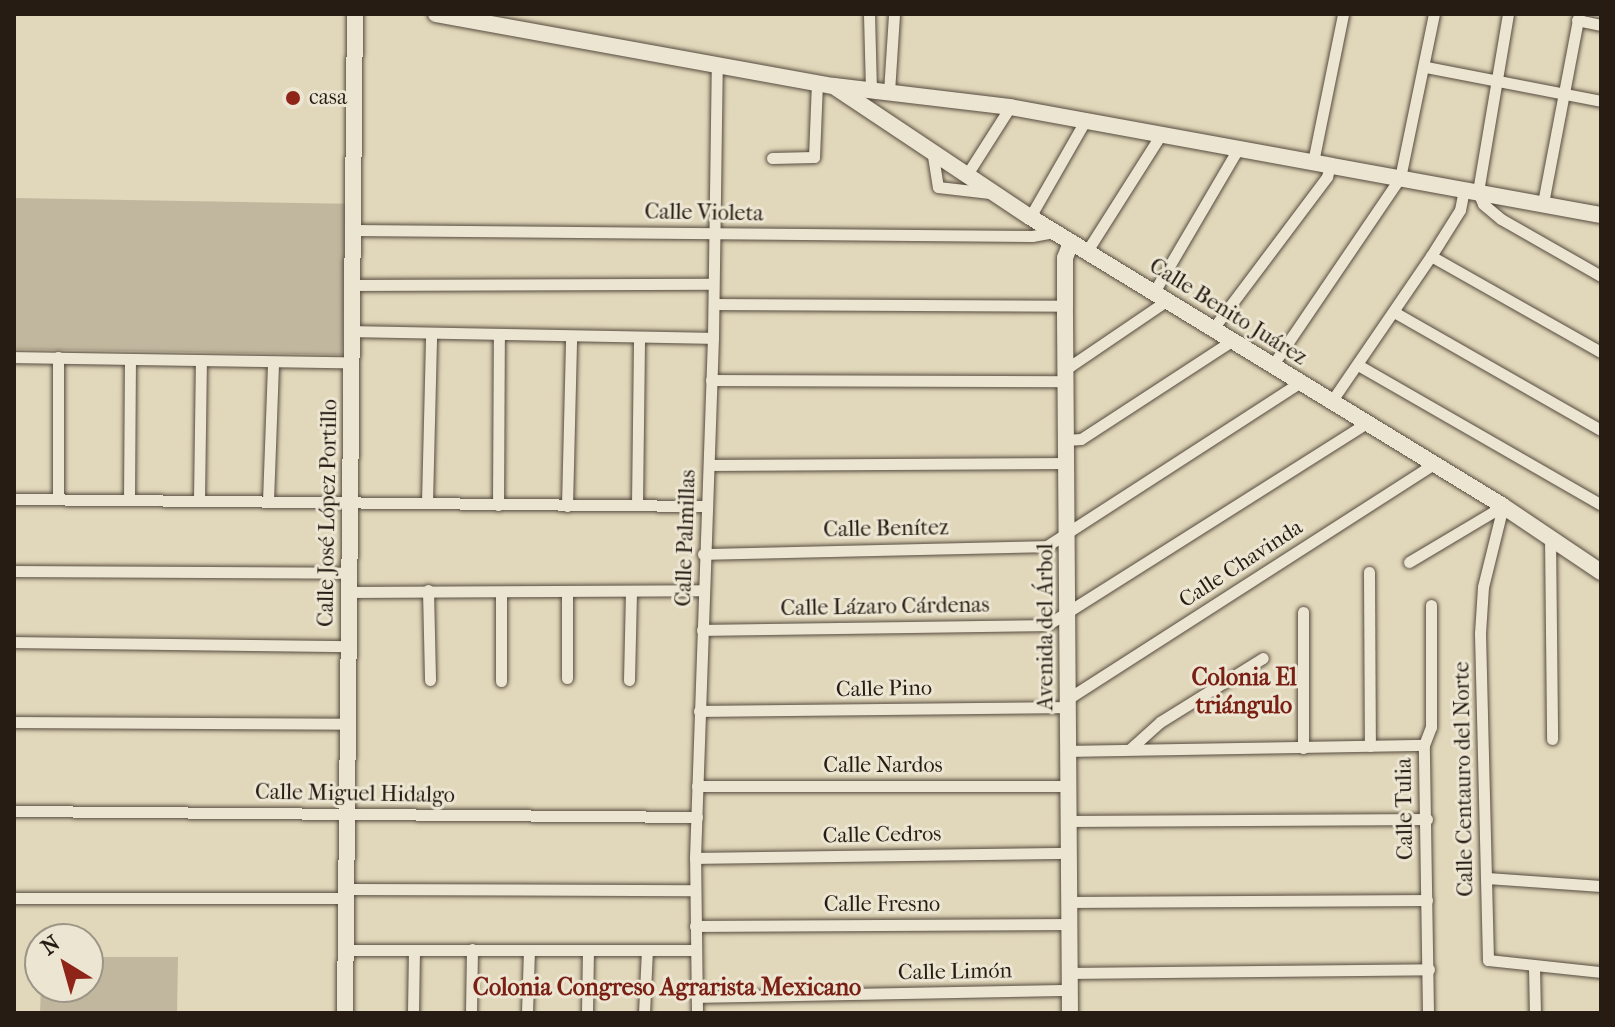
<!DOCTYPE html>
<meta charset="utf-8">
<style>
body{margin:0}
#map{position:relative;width:1615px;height:1027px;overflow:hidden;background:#e1d7ba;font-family:"IM FELL French Canon",serif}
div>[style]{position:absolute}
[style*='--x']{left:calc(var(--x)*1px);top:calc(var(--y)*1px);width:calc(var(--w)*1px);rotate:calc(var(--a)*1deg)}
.green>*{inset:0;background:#c1b79e;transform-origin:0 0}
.roads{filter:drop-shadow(0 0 2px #564b3e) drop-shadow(0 0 2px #564b3e)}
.street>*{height:11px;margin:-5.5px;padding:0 5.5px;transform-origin:5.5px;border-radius:5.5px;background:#ece5d2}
.secondary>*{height:16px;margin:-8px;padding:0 8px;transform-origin:8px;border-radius:8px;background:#ece5d2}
.dots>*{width:22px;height:22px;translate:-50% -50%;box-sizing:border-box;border:4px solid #ece5d2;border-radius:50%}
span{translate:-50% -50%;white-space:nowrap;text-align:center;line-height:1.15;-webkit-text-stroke:6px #ece5d2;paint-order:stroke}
.poi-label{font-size:22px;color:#271c14}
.left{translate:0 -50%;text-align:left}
.street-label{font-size:22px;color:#271c14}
.neighbourhood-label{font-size:24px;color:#7a1f14;font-weight:700}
.frame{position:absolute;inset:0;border:16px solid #271c14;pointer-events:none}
.north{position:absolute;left:24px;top:923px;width:80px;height:80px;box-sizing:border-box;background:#ece5d2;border:2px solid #9d9586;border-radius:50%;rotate:323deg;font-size:22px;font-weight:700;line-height:32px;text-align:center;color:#271c14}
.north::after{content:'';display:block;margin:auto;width:28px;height:36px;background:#8f2418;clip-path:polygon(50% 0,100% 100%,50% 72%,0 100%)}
</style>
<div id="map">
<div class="green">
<i style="left:14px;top:198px;width:331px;height:151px;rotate:1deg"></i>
<i style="clip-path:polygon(88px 957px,178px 957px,177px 1013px,40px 1013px,41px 987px,88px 987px)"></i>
</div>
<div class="roads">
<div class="street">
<i style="--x:869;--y:14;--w:76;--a:88.5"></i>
<i style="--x:1508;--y:14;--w:181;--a:99.6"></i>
<i style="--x:1478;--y:192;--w:13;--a:67"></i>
<i style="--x:1483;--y:204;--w:23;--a:40"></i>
<i style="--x:1501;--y:219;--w:115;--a:29.7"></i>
<i style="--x:1577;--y:20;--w:25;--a:12"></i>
<i style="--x:1426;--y:67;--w:178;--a:11"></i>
<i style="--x:889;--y:92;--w:78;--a:-86.3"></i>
<i style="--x:933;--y:156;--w:31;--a:81"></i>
<i style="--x:938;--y:187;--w:52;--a:6.6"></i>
<i style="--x:772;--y:158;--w:42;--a:-1.4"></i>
<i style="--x:814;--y:157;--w:75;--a:-87.7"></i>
<i style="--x:1313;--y:162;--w:151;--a:-78.5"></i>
<i style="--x:966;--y:176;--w:82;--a:-57.5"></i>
<i style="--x:1543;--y:203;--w:192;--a:-79.2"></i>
<i style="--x:1030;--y:217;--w:111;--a:-60.2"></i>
<i style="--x:353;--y:230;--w:679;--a:0.51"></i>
<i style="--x:1032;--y:236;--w:22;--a:-10"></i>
<i style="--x:1087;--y:251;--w:140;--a:-57.6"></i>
<i style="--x:1431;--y:256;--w:195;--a:29.5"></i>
<i style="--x:352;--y:285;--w:360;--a:-0.2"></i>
<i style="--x:1154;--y:292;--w:166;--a:-59.6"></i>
<i style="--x:714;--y:304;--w:351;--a:0.3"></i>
<i style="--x:1394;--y:312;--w:238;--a:29.7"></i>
<i style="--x:1212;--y:330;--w:191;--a:-53.1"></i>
<i style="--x:1327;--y:177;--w:12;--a:-76"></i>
<i style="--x:352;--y:331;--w:361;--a:1.1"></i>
<i style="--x:14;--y:357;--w:337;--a:0.9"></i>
<i style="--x:58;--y:357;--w:142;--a:90"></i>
<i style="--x:1358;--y:365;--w:280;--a:29.9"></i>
<i style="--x:1272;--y:366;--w:227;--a:-55.8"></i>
<i style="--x:1400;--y:178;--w:167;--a:-78.3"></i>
<i style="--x:1066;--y:369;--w:121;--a:-34.2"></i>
<i style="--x:711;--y:380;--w:354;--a:0.2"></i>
<i style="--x:1331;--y:402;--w:177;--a:-55.6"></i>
<i style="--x:1431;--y:256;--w:54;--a:-57.8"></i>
<i style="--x:1460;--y:210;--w:20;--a:-79"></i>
<i style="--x:1066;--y:440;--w:15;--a:-4"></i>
<i style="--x:1081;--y:439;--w:178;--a:-33.1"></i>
<i style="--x:709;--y:465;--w:356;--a:-0.3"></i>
<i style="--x:14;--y:499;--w:691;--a:0.58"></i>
<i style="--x:129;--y:500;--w:141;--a:-89.6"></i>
<i style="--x:199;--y:500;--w:138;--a:-89.2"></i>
<i style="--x:268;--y:501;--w:138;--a:-87.9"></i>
<i style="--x:427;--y:503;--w:169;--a:-88.6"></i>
<i style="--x:498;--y:505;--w:171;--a:-89.7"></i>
<i style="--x:637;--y:505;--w:167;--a:-89.3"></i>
<i style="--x:567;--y:506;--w:169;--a:-88.6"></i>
<i style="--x:1503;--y:506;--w:83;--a:103.9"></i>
<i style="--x:1483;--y:587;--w:46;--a:93.7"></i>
<i style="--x:1480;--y:633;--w:327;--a:88.6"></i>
<i style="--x:1488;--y:960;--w:114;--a:6.1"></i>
<i style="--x:1550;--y:536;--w:203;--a:89.4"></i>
<i style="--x:703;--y:554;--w:344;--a:-1.3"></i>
<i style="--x:1047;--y:546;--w:300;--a:-32.9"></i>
<i style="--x:1409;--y:562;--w:109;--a:-30.8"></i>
<i style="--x:14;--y:571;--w:336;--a:0.3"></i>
<i style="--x:1369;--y:572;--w:174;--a:89.7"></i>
<i style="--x:428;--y:590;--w:90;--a:88.7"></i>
<i style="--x:350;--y:592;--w:352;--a:-0.3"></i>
<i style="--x:501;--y:592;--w:89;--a:90"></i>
<i style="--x:702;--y:630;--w:345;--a:-0.8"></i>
<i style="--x:1047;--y:625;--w:376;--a:-32.3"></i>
<i style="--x:14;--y:642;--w:334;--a:0.7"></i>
<i style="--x:567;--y:678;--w:85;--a:-90"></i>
<i style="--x:629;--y:680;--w:88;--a:-88.7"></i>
<i style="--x:1069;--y:698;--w:434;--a:-32.7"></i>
<i style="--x:699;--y:711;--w:369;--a:-0.6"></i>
<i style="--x:14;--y:722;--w:334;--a:0.3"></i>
<i style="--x:1303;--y:748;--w:136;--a:-90"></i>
<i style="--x:1130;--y:749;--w:40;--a:-42"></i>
<i style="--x:1160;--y:722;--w:121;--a:-31.9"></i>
<i style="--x:1069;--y:751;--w:355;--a:-1"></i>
<i style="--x:697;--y:786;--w:371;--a:0"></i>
<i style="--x:14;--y:811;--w:683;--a:0.5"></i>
<i style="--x:1069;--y:821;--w:358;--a:-0.3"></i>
<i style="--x:695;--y:858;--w:374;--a:-0.8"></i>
<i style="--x:1487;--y:878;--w:114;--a:4"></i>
<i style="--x:346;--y:889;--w:349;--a:0.2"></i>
<i style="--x:14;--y:898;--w:331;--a:0"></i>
<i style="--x:1070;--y:902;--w:357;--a:-0.3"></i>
<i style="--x:695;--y:926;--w:375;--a:-0.3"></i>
<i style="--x:345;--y:950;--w:350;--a:0"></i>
<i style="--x:1534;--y:967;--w:46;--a:88.8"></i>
<i style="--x:1071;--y:973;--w:358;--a:-0.6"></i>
<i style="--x:697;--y:997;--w:373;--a:-1.1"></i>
<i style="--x:413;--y:1013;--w:63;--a:-89.1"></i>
<i style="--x:471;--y:1013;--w:64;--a:-89.1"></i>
<i style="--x:527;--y:1013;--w:63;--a:-88.2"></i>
<i style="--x:587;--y:1013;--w:63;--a:-89.1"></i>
<i style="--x:644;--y:1013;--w:63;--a:-87.3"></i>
<i style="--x:697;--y:1013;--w:155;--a:-90.7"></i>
<i style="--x:695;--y:858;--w:520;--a:-88.02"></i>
<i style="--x:713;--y:338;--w:273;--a:-89.2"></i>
<i style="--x:1428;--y:1013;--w:268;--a:-90.9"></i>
<i style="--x:1424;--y:745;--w:19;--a:-69"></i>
<i style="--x:1431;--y:727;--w:122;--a:-90"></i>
</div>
<div class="secondary">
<i style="--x:436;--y:14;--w:404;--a:10.3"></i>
<i style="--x:834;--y:86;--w:177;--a:6.8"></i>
<i style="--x:1010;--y:107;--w:601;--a:10.36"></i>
<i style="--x:835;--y:87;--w:234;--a:33.7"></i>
<i style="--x:1030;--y:217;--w:554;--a:31.42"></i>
<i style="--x:1503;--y:506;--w:118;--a:34"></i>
<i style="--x:345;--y:1013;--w:999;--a:-89.43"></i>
<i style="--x:1070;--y:1013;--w:707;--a:-90.41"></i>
<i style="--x:1065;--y:306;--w:48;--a:-90"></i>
<i style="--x:1065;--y:258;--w:17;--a:-69"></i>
</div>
</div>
<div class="dots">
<i style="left:293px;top:98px;background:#8f2418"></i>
</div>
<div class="poi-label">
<span class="left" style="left:309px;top:98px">casa</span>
</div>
<div class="street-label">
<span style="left:704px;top:213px;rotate:1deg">Calle Violeta</span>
<span style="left:1228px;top:312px;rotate:32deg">Calle Benito Juárez</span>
<span style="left:328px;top:513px;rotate:-89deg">Calle José López Portillo</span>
<span style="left:886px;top:529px;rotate:-1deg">Calle Benítez</span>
<span style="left:686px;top:538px;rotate:-88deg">Calle Palmillas</span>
<span style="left:1241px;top:564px;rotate:-33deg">Calle Chavinda</span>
<span style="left:885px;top:607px;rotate:-1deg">Calle Lázaro Cárdenas</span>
<span style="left:1046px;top:627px;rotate:-90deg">Avenida del Árbol</span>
<span style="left:884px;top:689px;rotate:-1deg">Calle Pino</span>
<span style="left:883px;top:766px">Calle Nardos</span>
<span style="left:1464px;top:779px;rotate:-91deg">Calle Centauro del Norte</span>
<span style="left:355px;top:794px;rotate:1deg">Calle Miguel Hidalgo</span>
<span style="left:1405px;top:809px;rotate:-91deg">Calle Tulia</span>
<span style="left:882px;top:835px;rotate:-1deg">Calle Cedros</span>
<span style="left:882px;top:905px">Calle Fresno</span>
<span style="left:955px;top:972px;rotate:-1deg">Calle Limón</span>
</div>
<div class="neighbourhood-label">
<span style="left:1244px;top:692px">Colonia El<br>triángulo</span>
<span style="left:667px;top:988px">Colonia Congreso Agrarista Mexicano</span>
</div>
<div class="frame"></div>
<div class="north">N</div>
</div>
